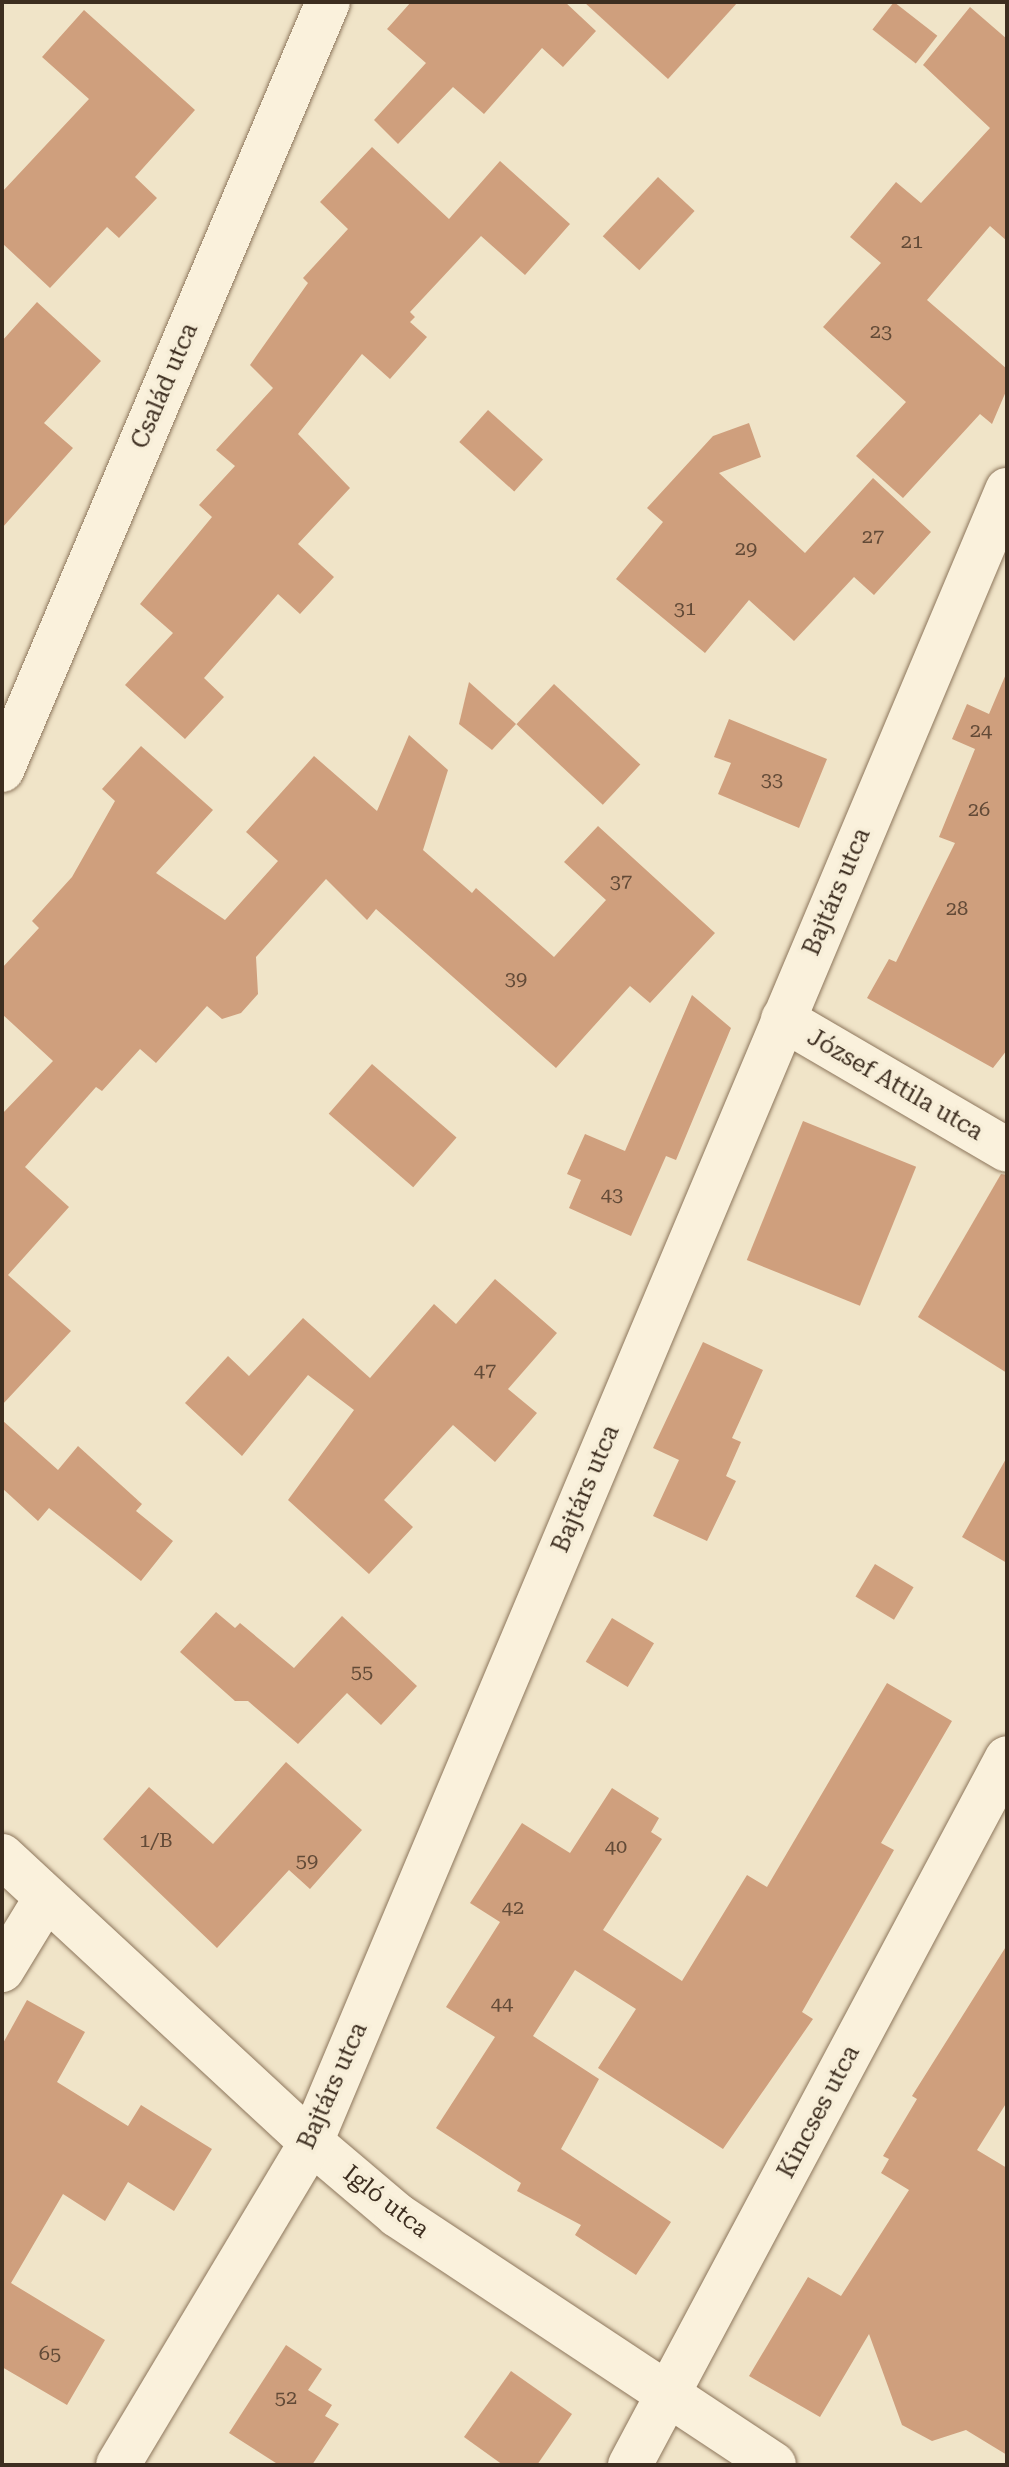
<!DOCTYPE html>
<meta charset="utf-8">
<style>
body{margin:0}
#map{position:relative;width:1009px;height:2467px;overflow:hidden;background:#f0e4c8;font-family:"Roboto Serif",serif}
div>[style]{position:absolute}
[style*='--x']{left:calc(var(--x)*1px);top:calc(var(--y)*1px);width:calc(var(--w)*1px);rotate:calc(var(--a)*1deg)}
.building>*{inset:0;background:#cf9f7d;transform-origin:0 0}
.roads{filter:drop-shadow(0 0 2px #8d765c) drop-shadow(0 0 2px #8d765c)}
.minor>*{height:44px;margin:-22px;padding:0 22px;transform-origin:22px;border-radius:22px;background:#faf1dc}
span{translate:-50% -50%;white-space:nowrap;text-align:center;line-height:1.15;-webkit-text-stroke:7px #f7eed8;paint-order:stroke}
.number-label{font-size:20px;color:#624a37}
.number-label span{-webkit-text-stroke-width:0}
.street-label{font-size:24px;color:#3d2e20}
.frame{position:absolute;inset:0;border:4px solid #3d2e20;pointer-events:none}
</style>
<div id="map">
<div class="building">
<i style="clip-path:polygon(411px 2px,565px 2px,596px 31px,563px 67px,542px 48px,484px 114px,453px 87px,398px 144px,374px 120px,426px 63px,387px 29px)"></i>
<i style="clip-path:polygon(584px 2px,738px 2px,668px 79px)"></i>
<i style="left:894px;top:2px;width:55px;height:35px;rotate:38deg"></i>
<i style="clip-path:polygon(970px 7px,1007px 39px,1007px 241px,990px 226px,927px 300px,1007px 369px,1007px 389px,992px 424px,980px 414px,903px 498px,856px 456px,906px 402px,823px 327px,881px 263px,850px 237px,896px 182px,921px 203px,990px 128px,923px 65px)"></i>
<i style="clip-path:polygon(84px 10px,195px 110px,135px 177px,157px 198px,119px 238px,107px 227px,50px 288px,2px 243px,2px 192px,89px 99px,42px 57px)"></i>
<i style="clip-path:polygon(372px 147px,449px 219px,500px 161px,570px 224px,525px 275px,481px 236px,410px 312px,415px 317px,410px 322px,427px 337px,390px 379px,362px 354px,298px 434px,350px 488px,298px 544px,334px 577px,300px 614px,278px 594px,204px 678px,224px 697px,185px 739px,125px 685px,173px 633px,140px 604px,212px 517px,199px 505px,235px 466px,216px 450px,273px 388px,250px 365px,308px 283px,303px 278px,348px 229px,320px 202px)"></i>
<i style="left:658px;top:177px;width:50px;height:81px;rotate:43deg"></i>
<i style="clip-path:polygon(37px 302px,101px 361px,44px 423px,73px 448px,2px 528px,2px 341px)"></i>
<i style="left:488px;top:410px;width:74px;height:43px;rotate:42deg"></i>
<i style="clip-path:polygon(749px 423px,761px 457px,719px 473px,805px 553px,873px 478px,931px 532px,874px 595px,854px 577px,794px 641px,749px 600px,705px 653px,616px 579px,663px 522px,647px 508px,713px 436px)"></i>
<i style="clip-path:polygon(1006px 674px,1007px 1050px,993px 1068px,867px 998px,889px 959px,896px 962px,955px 843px,939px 837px,975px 749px,952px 739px,967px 704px,989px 714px)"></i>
<i style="clip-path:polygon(469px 682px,516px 724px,492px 750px,459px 724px)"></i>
<i style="left:554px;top:684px;width:118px;height:55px;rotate:43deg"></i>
<i style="clip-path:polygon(729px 719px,827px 759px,799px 828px,718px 794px,731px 763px,714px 757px)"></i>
<i style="clip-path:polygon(409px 735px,448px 770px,423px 850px,472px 893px,476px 888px,554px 957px,606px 900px,564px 862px,598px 826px,715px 933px,650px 1003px,630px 986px,556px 1068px,376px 909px,367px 920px,326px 879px,256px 957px,258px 994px,241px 1013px,222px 1019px,207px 1006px,156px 1063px,140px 1049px,102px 1091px,96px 1087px,25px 1167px,69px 1207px,8px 1275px,71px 1331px,2px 1405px,2px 1114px,53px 1061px,2px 1014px,2px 968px,39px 928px,32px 921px,72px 877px,115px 801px,102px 789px,141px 746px,213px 810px,156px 873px,225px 920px,278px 861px,246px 832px,314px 756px,377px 811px)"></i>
<i style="clip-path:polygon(692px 995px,731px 1028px,676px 1160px,666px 1156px,631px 1236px,569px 1208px,581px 1180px,567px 1174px,585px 1134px,625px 1151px)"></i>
<i style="left:372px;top:1064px;width:112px;height:66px;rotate:41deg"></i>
<i style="left:803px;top:1121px;width:122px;height:150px;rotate:22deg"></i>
<i style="clip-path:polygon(1001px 1174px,1007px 1175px,1007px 1373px,918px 1317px)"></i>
<i style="clip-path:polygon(495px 1279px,557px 1333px,508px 1389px,537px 1413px,495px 1462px,453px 1425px,384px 1500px,413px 1527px,369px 1574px,288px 1500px,354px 1410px,308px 1375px,242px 1456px,185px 1403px,228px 1356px,249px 1376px,303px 1318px,370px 1378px,434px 1304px,456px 1324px)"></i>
<i style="clip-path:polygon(703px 1342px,763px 1370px,732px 1438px,741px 1442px,726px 1476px,736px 1481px,707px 1541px,653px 1516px,679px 1460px,653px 1448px)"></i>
<i style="clip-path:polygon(2px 1420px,58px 1470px,78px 1446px,142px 1504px,136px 1511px,173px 1541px,141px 1581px,49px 1508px,38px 1521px,2px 1488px)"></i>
<i style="clip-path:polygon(1007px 1457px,1007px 1563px,962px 1537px)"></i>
<i style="left:875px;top:1564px;width:45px;height:38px;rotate:31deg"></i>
<i style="clip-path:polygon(216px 1612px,235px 1628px,240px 1623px,294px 1668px,342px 1616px,417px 1686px,381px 1725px,347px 1693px,298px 1744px,248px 1701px,235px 1701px,180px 1652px)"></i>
<i style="left:612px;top:1618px;width:49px;height:51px;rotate:31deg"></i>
<i style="clip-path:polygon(887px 1683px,952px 1721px,881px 1843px,894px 1850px,802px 2012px,813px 2019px,723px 2149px,598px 2068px,636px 2009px,575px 1970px,533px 2036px,599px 2079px,561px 2149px,671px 2222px,636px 2275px,575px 2235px,581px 2225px,517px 2191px,521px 2183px,436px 2128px,495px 2037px,446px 2007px,500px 1922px,470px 1903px,522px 1823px,570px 1853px,612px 1788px,659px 1818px,651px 1832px,662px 1839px,603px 1930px,682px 1981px,747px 1875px,767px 1887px)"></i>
<i style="clip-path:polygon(286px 1762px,362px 1830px,310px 1889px,289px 1870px,217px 1948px,103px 1839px,149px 1787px,213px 1844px)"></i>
<i style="clip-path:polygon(1007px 1945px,1007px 2102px,977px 2150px,1007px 2168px,1007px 2455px,966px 2430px,932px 2441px,902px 2425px,869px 2334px,820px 2417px,749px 2376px,808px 2277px,841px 2296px,909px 2190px,881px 2173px,889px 2159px,883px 2156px,917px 2099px,912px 2096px)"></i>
<i style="clip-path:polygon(27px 2000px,85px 2032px,57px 2082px,128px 2126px,141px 2105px,212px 2149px,174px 2211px,128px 2182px,105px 2221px,63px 2194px,11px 2283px,105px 2340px,67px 2405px,2px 2367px,2px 2045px)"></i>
<i style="clip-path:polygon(286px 2345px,322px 2369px,308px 2390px,332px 2405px,325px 2416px,339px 2424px,312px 2465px,279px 2465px,229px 2433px)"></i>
<i style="clip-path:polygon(511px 2371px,572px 2414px,537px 2465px,503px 2465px,464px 2437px)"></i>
</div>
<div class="roads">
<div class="minor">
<i style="--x:2;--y:770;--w:834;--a:-67"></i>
<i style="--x:783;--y:1019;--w:259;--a:30.3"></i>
<i style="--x:2;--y:1856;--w:421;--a:42.8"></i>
<i style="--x:311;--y:2142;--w:113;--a:40.3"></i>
<i style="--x:397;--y:2215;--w:452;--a:33.5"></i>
<i style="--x:2;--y:1970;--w:84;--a:-58.6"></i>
<i style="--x:118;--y:2465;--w:376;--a:-59.1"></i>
<i style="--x:311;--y:2142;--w:1793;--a:-67.15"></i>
<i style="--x:630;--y:2465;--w:801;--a:-61.93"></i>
</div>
</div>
<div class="number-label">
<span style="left:912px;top:241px">21</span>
<span style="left:881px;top:331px">23</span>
<span style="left:873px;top:536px">27</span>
<span style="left:746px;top:548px">29</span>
<span style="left:685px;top:608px">31</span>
<span style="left:981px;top:730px">24</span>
<span style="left:772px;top:779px">33</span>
<span style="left:979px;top:809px">26</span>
<span style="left:621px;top:881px">37</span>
<span style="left:957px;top:908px">28</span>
<span style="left:516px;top:978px">39</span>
<span style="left:612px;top:1194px">43</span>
<span style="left:485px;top:1370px">47</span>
<span style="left:362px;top:1671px">55</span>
<span style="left:156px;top:1840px">1/B</span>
<span style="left:616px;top:1846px">40</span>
<span style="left:307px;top:1860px">59</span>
<span style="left:513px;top:1907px">42</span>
<span style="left:502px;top:2003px">44</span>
<span style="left:50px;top:2353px">65</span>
<span style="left:286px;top:2397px">52</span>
</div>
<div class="street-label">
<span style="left:165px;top:386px;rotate:-67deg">Család utca</span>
<span style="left:837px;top:892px;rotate:-67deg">Bajtárs utca</span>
<span style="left:895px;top:1085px;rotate:30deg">József Attila utca</span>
<span style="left:586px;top:1489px;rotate:-67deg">Bajtárs utca</span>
<span style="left:333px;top:2086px;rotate:-66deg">Bajtárs utca</span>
<span style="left:819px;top:2112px;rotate:-62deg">Kincses utca</span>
<span style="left:386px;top:2202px;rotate:38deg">Igló utca</span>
</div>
<div class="frame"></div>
</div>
